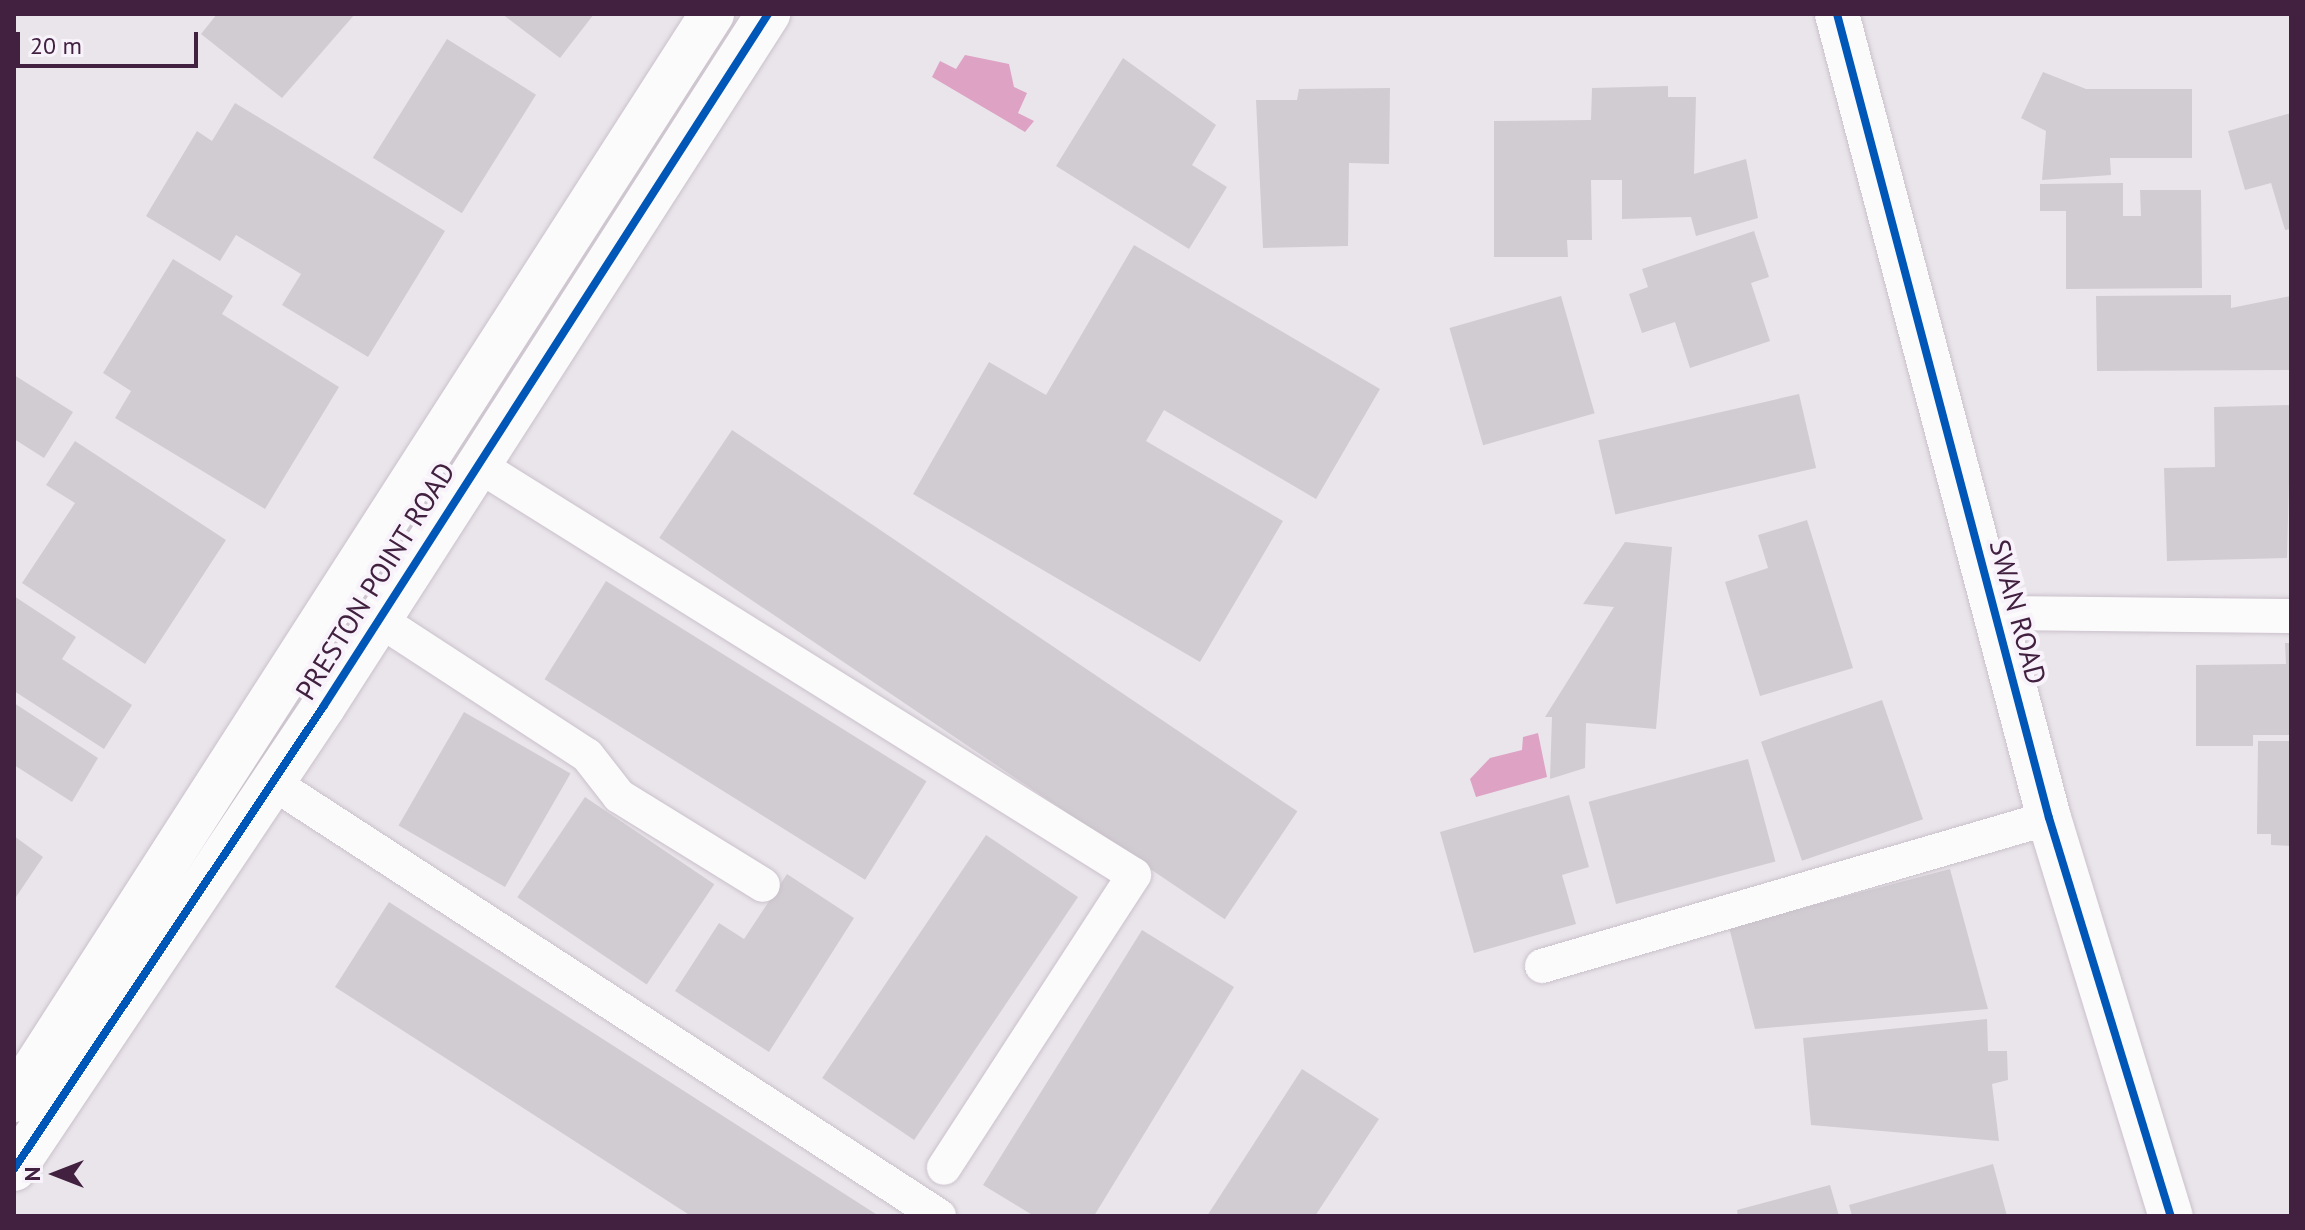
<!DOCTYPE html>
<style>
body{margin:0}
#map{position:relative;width:2305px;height:1230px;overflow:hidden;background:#eae5eb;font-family:"PT Sans",sans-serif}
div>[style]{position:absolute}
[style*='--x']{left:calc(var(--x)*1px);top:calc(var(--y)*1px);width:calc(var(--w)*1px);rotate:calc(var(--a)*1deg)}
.water>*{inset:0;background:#dda2c4}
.building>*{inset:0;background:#d1ccd2;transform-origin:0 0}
.roads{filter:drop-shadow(0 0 2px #cac1cb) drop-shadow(0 0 2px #cac1cb)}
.lane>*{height:34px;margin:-17px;padding:0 17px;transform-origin:17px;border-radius:17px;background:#fcfbfc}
.secondary>*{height:44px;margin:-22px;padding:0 22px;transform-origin:22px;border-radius:22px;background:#fcfbfc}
.cycleway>*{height:8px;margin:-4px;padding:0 4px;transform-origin:4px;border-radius:4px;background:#0057b8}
span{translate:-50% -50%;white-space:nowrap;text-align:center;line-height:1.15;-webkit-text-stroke:8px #f8f3fa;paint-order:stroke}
.street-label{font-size:28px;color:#412040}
.frame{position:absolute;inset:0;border:16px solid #412040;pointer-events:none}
.north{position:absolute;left:16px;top:1134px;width:80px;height:80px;-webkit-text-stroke:6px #f8f3fa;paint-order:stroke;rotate:270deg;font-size:22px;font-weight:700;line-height:32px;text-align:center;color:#412040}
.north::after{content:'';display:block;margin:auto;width:28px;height:36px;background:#412040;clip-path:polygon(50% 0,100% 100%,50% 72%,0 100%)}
.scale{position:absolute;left:16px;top:32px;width:182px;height:36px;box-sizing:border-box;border:4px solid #412040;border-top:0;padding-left:10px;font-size:24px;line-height:28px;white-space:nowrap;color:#412040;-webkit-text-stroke:6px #f8f3fa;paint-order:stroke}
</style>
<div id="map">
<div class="water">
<i style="clip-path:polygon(965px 55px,1009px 64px,1014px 87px,1027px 93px,1018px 113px,1034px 121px,1025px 132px,932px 77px,940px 61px,956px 69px)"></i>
<i style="clip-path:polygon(1538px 733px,1547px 777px,1476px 797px,1470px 779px,1490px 758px,1522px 750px,1523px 737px)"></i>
</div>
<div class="building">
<i style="clip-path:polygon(217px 14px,355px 14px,282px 98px,201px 34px)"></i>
<i style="clip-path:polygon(502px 14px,594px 14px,560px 58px)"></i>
<i style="left:447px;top:39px;width:105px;height:140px;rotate:32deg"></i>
<i style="clip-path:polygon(1123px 58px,1216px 125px,1192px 165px,1227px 187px,1189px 249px,1056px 166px)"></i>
<i style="clip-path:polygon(2043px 72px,2086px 89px,2192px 89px,2192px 158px,2110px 158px,2111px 175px,2042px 180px,2046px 131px,2021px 118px)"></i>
<i style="clip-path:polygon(1668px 86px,1668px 97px,1696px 97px,1694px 174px,1746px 159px,1758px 218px,1696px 236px,1691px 217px,1622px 219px,1622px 180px,1591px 180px,1592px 240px,1567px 240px,1568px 257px,1494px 257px,1494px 121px,1591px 120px,1592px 88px)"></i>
<i style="clip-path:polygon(1390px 88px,1389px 164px,1349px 163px,1348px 246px,1263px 248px,1256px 100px,1297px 100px,1299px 89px)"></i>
<i style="clip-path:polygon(235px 103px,445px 231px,368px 357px,282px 305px,301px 274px,236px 235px,220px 261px,146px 216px,197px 131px,212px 141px)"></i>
<i style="clip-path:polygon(2291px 113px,2291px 229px,2285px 230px,2271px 183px,2245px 190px,2228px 131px)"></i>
<i style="clip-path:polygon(2123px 183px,2123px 216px,2141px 216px,2140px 190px,2201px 190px,2202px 288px,2066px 289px,2066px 211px,2040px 211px,2040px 184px)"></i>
<i style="clip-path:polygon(1754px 231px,1769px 277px,1751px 283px,1770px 341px,1690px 368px,1675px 322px,1642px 333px,1629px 294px,1648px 287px,1642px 269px)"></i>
<i style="clip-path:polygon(1134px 245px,1380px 389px,1316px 499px,1164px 410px,1146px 441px,1283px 521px,1200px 662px,913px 494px,989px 362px,1046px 395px)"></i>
<i style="clip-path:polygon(173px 259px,233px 296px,222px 314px,339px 387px,265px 509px,115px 418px,131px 391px,103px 373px)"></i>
<i style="clip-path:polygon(2231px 295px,2231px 308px,2291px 296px,2291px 370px,2097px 371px,2096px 296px)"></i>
<i style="left:1561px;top:296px;width:122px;height:116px;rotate:74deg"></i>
<i style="clip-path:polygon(14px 375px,73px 412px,44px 458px,14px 439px)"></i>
<i style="left:1799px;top:394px;width:76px;height:206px;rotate:77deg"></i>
<i style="clip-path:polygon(2291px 405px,2287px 558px,2167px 561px,2164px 468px,2215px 467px,2214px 407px)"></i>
<i style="left:732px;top:430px;width:682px;height:130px;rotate:34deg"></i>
<i style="clip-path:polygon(75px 441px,226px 540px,145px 664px,22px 583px,75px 503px,46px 485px)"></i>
<i style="clip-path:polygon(1807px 520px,1853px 668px,1760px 696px,1725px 582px,1768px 568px,1758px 535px)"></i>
<i style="clip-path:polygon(1625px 542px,1672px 547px,1656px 729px,1586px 723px,1585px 768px,1550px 779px,1552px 717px,1545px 717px,1614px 607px,1583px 604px)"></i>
<i style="left:606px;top:581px;width:378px;height:116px;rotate:32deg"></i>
<i style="clip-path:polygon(14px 596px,76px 637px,62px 659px,132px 705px,104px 749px,14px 691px)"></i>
<i style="clip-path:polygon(2285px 643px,2291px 643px,2291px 735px,2253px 735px,2253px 746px,2196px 746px,2196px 665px,2286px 664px)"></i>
<i style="left:1882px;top:700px;width:126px;height:128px;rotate:71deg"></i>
<i style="clip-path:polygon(14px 703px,98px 758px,72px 802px,14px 765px)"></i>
<i style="left:464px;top:712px;width:123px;height:131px;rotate:30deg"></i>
<i style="clip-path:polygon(2258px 741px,2291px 741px,2291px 846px,2271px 845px,2271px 834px,2257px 834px)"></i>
<i style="left:1748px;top:759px;width:106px;height:165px;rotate:75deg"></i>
<i style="clip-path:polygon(1569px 795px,1589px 867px,1562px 875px,1576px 924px,1474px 953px,1440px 832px)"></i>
<i style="left:585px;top:797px;width:156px;height:121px;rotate:34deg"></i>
<i style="left:986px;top:835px;width:111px;height:293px;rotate:34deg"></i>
<i style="clip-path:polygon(14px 836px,43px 857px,14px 900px)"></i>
<i style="clip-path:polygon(1950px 869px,1988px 1009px,1755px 1029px,1729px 927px)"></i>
<i style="clip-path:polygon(787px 874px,854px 918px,769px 1052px,675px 991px,719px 923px,744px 939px)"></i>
<i style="clip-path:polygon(389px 902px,879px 1216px,691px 1216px,335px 987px)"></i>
<i style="clip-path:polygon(1142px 930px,1234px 987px,1094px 1216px,1034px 1216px,983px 1185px)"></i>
<i style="clip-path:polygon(1987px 1019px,1988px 1051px,2007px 1051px,2008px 1080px,1992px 1084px,1999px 1141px,1811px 1125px,1803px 1038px)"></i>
<i style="clip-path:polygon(1302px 1069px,1379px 1119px,1315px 1216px,1207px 1216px)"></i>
<i style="clip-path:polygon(1993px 1164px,2007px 1216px,1852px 1216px,1849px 1205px)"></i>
<i style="clip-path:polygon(1830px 1185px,1839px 1216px,1738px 1216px,1737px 1210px)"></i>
</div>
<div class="roads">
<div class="lane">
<i style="--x:475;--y:463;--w:777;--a:32.01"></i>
<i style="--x:1134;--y:875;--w:349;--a:123"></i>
<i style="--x:1996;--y:613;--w:295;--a:0.6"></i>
<i style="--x:378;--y:619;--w:249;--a:33.1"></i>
<i style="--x:587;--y:755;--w:52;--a:52"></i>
<i style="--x:619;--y:796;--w:169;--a:31.7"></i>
<i style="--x:270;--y:781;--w:798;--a:33.03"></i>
<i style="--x:1542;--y:966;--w:528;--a:-16.27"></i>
</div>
<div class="secondary">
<i style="--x:1837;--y:14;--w:831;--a:75.23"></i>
<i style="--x:2049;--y:818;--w:416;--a:73"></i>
<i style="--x:14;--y:1100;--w:1291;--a:-57.27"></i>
<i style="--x:14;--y:1169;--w:556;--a:-56.22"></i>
<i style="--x:323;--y:707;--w:824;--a:-57.29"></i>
</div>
</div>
<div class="cycleway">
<i style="--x:1837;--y:14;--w:831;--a:75.23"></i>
<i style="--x:2049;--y:818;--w:416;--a:73"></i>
<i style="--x:14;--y:1169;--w:556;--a:-56.22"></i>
<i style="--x:323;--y:707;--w:824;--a:-57.29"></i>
</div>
<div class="street-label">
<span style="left:375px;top:581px;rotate:-58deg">PRESTON POINT ROAD</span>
<span style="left:2018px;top:612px;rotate:75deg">SWAN ROAD</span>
</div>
<div class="frame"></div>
<div class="north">N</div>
<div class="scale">20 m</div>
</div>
